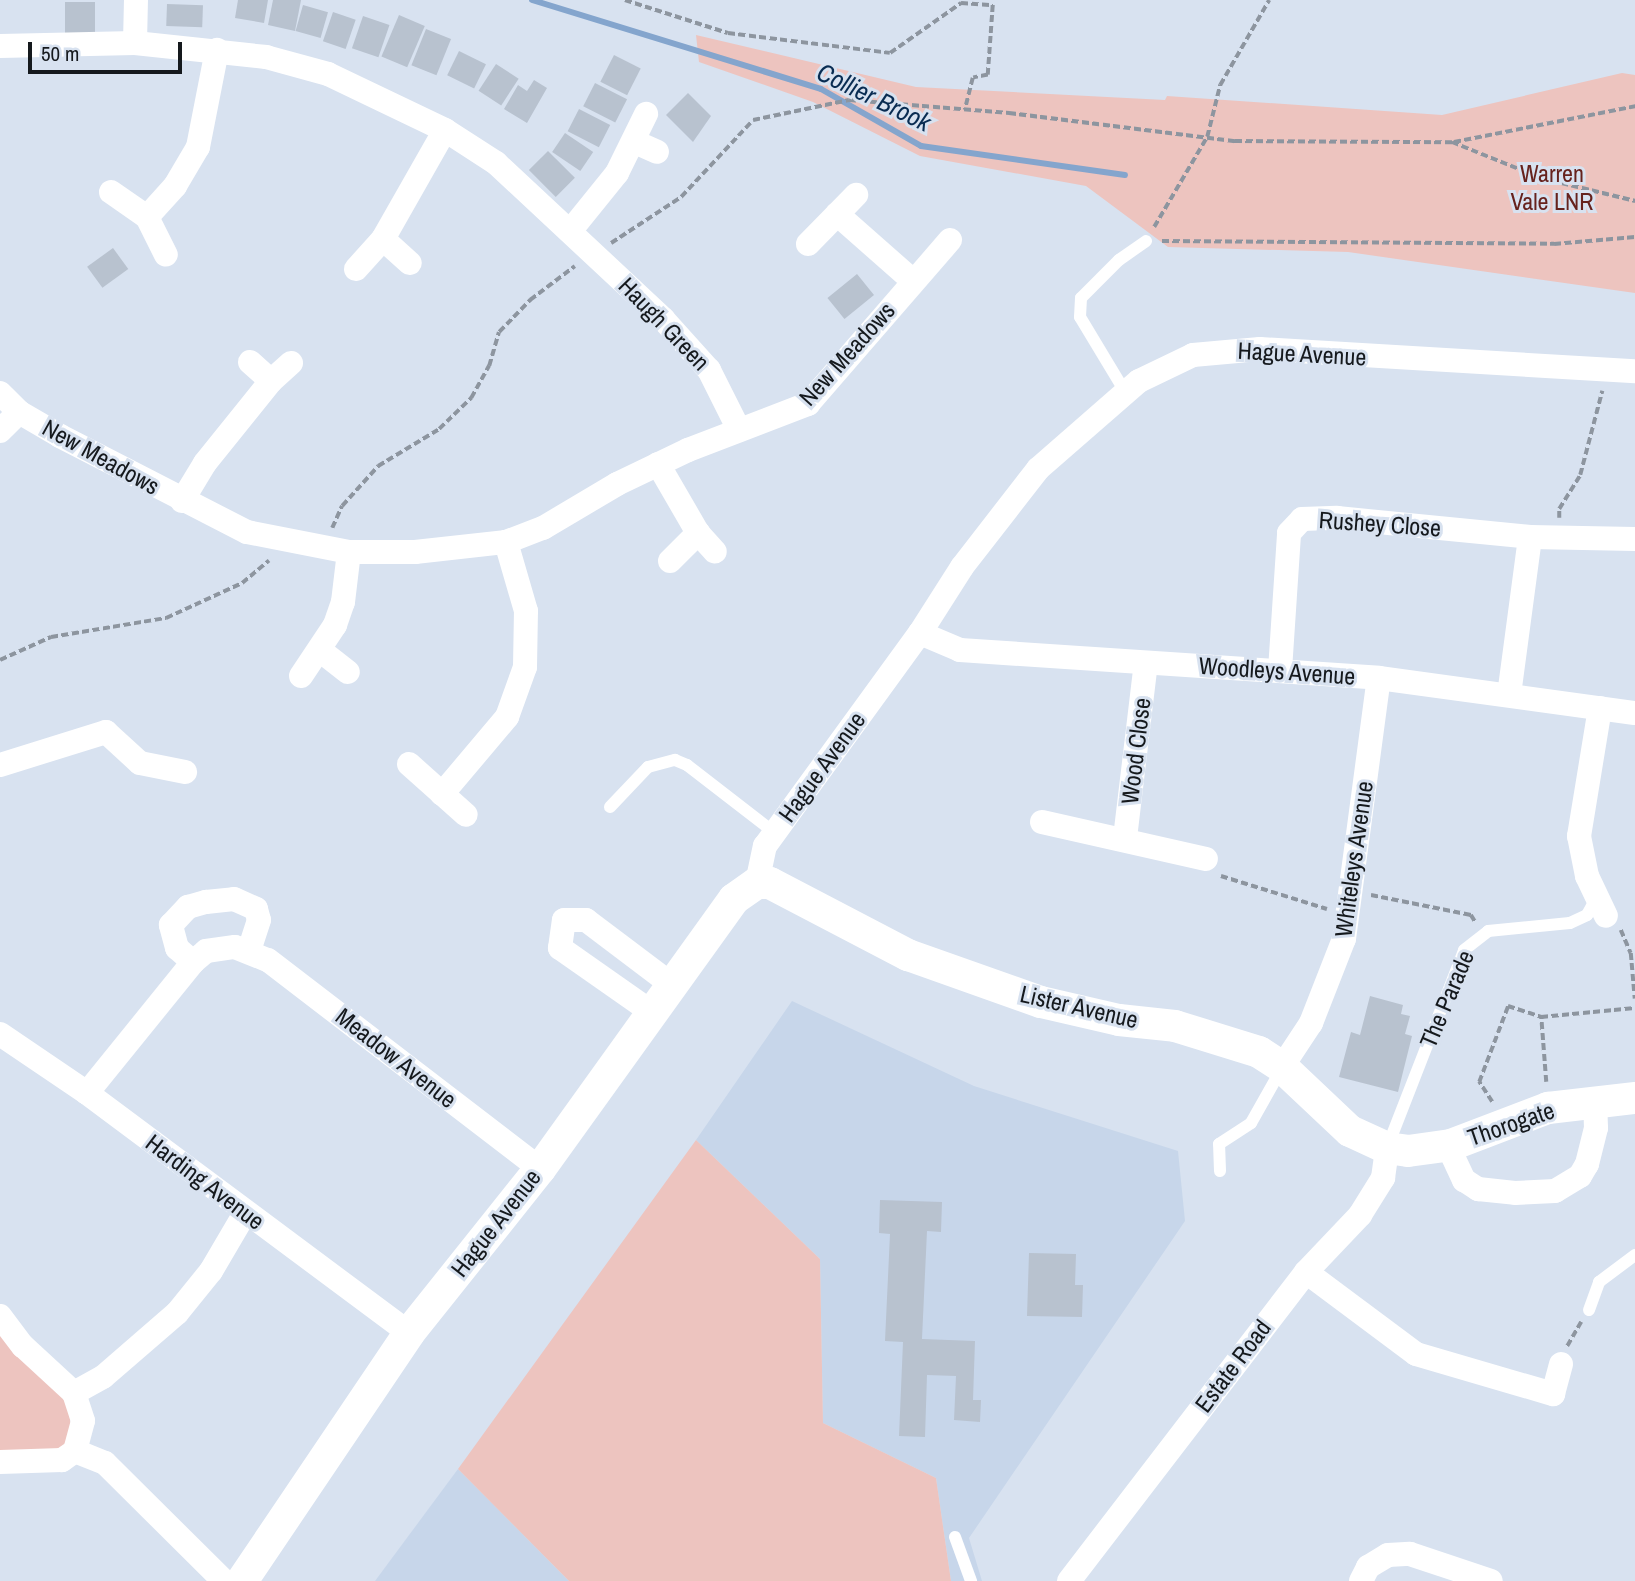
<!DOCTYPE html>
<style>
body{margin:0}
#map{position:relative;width:1635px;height:1581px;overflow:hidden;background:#d8e2f0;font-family:"Archivo Narrow",sans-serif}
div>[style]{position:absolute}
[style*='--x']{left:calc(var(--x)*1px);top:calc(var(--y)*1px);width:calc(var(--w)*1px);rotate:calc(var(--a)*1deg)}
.built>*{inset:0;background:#c7d6ea}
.green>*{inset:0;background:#edc4bf}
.stream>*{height:6px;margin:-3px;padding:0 3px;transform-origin:3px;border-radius:3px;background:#84a5cd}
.building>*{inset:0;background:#b8c2cf;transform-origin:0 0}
.path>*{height:3.5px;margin-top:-1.75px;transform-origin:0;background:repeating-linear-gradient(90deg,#8d959f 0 7px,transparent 0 10.5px)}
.service>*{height:12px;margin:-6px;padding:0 6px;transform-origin:6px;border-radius:6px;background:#fff}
.minor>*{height:24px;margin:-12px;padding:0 12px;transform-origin:12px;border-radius:12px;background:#fff}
.tertiary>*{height:32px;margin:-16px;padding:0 16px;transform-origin:16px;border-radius:16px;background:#fff}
span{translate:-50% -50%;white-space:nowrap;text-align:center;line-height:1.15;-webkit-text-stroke:6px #d8e2f0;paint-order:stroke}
.park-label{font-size:24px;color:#66221d}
.street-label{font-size:24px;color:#15191d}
.water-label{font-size:26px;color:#092c52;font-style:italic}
.scale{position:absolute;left:28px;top:42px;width:154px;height:32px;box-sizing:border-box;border:4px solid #15191d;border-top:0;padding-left:9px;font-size:21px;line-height:24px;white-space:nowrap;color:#15191d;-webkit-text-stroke:5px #d8e2f0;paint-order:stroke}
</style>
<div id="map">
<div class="built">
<i style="clip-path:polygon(792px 1001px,974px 1086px,1178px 1151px,1185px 1221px,969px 1538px,982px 1581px,951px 1581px,936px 1478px,823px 1423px,820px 1259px,696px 1140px)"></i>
<i style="clip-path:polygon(458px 1469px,569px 1581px,375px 1581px)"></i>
</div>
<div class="green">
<i style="clip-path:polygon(696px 35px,916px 87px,1165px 100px,1167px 96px,1442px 115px,1622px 73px,1635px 75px,1635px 293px,1348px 252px,1168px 247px,1086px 186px,920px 156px,813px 102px,699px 62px)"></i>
<i style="clip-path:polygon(696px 1140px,820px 1259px,823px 1423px,936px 1478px,951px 1581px,569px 1581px,458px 1469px)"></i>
<i style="clip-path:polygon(0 1316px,64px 1381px,75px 1451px,0 1462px)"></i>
</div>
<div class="stream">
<i style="--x:532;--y:0;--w:302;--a:17.1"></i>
<i style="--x:821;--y:89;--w:115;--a:29.7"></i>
<i style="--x:921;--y:146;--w:206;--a:8.1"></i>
</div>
<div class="building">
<i style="clip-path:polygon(238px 0,268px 0,264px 23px,235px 18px)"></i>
<i style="clip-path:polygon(273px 0,301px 0,295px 31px,268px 25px)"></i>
<i style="left:65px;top:2px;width:30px;height:31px"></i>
<i style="left:167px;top:4px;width:36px;height:22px;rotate:2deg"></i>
<i style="left:303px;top:5px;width:26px;height:27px;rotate:16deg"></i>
<i style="left:333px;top:12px;width:24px;height:31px;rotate:19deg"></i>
<i style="left:399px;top:15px;width:28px;height:45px;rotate:23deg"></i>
<i style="left:363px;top:16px;width:28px;height:34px;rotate:19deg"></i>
<i style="left:426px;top:29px;width:27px;height:39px;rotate:22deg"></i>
<i style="left:459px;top:51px;width:30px;height:27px;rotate:26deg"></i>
<i style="left:614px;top:55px;width:30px;height:30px;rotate:27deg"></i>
<i style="left:496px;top:64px;width:27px;height:32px;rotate:33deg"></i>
<i style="clip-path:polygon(534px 80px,547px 88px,527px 123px,504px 109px,518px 85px,527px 91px)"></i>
<i style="left:595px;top:83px;width:36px;height:26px;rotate:27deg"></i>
<i style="clip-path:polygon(688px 93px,711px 116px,693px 142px,666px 115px)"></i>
<i style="left:579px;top:109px;width:35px;height:25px;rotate:27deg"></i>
<i style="left:565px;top:133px;width:34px;height:23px;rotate:34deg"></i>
<i style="left:548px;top:151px;width:38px;height:27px;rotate:45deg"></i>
<i style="left:113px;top:248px;width:26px;height:32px;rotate:54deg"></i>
<i style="left:857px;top:274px;width:27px;height:38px;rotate:51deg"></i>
<i style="clip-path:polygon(1370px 996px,1403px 1005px,1401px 1014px,1410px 1016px,1405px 1034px,1412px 1036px,1398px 1092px,1339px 1077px,1351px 1032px,1360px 1035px)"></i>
<i style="clip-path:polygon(880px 1200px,942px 1202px,941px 1232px,927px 1231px,922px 1339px,975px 1341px,973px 1400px,981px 1400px,980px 1422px,954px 1420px,956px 1376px,927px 1375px,925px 1437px,899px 1436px,903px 1342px,885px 1341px,890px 1234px,879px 1233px)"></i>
<i style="clip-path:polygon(1029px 1253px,1076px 1254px,1075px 1285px,1083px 1285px,1082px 1317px,1027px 1316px)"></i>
</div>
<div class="path">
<i style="--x:625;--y:0;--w:108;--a:17.8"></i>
<i style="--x:728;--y:33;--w:163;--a:7"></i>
<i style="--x:890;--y:53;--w:87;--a:-35.2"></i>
<i style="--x:961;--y:3;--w:32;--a:4"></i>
<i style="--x:993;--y:5;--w:70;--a:94.1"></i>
<i style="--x:988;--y:75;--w:15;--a:169"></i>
<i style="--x:973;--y:78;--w:33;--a:104"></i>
<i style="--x:1454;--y:142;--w:185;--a:-11.2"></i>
<i style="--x:1154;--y:227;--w:104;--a:-59.5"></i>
<i style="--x:1207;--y:137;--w:54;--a:-76"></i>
<i style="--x:1220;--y:85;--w:98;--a:-60"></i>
<i style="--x:1162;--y:241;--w:392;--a:0.4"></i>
<i style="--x:1554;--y:244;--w:81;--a:-4.9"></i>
<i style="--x:611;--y:243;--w:84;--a:-33.3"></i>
<i style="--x:681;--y:197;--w:105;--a:-46.9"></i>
<i style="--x:753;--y:120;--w:98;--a:-11.8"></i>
<i style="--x:849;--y:100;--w:161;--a:4.6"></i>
<i style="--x:1009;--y:113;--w:228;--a:7.1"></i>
<i style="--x:1235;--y:141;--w:217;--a:0.3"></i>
<i style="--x:1452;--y:142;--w:96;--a:22"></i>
<i style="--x:1541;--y:178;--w:97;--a:13.7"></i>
<i style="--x:1559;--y:518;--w:9;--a:-90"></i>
<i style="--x:1559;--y:509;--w:40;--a:-58"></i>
<i style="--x:1580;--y:475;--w:87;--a:-75.3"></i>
<i style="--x:332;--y:528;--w:24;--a:-66"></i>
<i style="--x:342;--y:506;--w:54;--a:-48"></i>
<i style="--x:378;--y:466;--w:71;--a:-31.2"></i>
<i style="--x:439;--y:429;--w:45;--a:-44.1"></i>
<i style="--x:471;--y:398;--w:37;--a:-61"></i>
<i style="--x:489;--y:366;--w:35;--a:-74"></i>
<i style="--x:499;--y:332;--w:45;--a:-45.9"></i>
<i style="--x:530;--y:300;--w:56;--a:-37.1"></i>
<i style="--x:0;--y:660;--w:56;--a:-24.3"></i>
<i style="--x:51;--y:637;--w:117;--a:-9.4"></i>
<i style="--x:166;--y:618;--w:84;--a:-24.7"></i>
<i style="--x:242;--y:583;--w:35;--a:-40"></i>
<i style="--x:1221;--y:876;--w:111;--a:17.3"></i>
<i style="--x:1371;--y:895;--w:102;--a:11.3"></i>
<i style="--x:1471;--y:915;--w:9;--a:58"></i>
<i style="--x:1621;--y:930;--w:25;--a:67"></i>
<i style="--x:1631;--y:953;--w:46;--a:85"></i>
<i style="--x:1546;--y:1082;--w:65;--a:-94.4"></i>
<i style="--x:1541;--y:1017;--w:94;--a:-5.5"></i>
<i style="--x:1492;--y:1102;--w:24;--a:-123"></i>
<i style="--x:1479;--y:1082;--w:81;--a:-69.1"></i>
<i style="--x:1508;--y:1006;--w:35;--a:18"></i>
<i style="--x:1567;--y:1346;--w:28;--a:-60"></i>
</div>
<div class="service">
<i style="--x:1124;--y:390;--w:85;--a:-121.1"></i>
<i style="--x:1080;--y:317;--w:19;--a:-87"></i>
<i style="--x:1081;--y:298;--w:54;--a:-45"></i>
<i style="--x:1119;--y:260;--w:33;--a:-35"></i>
<i style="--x:610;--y:807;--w:55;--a:-46.5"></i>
<i style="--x:648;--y:767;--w:28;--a:-15"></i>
<i style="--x:675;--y:760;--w:13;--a:23"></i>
<i style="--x:687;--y:765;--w:111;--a:37.7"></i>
<i style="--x:1387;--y:1148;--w:212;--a:-68.7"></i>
<i style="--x:1464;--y:950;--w:31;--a:-38"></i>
<i style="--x:1488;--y:931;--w:82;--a:-5.6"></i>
<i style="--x:1570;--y:923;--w:19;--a:-25"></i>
<i style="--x:1587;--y:915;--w:18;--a:-61"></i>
<i style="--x:1220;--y:1171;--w:27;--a:-92"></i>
<i style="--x:1219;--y:1144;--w:38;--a:-33"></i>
<i style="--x:1251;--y:1123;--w:63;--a:-60.6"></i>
<i style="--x:1589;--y:1310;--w:30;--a:-70"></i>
<i style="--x:1599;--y:1282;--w:45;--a:-36.9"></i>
<i style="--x:955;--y:1537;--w:47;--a:70"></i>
</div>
<div class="minor">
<i style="--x:135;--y:43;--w:43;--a:-88.7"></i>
<i style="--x:0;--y:46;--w:135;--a:-1.3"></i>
<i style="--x:135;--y:43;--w:132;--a:6.1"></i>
<i style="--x:266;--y:57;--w:64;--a:15.3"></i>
<i style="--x:328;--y:74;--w:130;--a:25.6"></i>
<i style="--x:445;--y:130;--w:61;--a:32.9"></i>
<i style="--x:496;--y:163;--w:229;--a:43"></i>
<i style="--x:663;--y:319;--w:69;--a:48"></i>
<i style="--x:709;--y:370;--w:67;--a:63.4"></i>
<i style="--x:635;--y:142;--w:24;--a:24"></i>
<i style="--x:111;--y:192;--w:44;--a:34.8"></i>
<i style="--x:147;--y:217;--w:42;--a:63.4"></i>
<i style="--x:837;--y:214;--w:101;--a:41.4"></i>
<i style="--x:147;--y:217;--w:42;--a:-47.9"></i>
<i style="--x:175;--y:186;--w:45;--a:-59.5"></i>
<i style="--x:198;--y:147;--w:99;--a:-78.9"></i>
<i style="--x:571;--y:230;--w:73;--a:-51.1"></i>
<i style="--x:617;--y:173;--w:66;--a:-63.8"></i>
<i style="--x:383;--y:239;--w:36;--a:42"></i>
<i style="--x:808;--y:244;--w:69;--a:-45.6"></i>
<i style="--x:356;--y:269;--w:40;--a:-48"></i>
<i style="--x:383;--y:239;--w:125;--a:-60.4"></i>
<i style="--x:250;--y:362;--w:28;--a:42"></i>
<i style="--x:0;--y:393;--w:27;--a:45"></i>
<i style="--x:19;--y:412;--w:48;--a:30.3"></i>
<i style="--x:60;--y:436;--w:210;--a:27.2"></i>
<i style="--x:247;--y:532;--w:104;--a:11.1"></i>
<i style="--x:349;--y:552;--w:66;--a:0"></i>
<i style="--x:415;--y:552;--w:92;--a:-6.3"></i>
<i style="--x:506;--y:542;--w:40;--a:-21"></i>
<i style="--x:543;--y:528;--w:86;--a:-30.7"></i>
<i style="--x:617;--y:484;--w:79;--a:-25.6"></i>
<i style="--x:688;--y:450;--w:129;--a:-21"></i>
<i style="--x:808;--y:404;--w:217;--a:-49.1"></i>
<i style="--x:0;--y:431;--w:27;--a:-45"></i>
<i style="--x:658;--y:464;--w:80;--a:59.9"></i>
<i style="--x:698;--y:533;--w:25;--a:48"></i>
<i style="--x:182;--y:501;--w:44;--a:-58.8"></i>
<i style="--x:205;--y:463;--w:105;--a:-51.2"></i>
<i style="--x:271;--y:381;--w:27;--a:-42"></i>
<i style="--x:670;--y:561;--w:40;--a:-45"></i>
<i style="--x:920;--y:633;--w:43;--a:23"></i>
<i style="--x:960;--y:650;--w:420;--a:3.8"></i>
<i style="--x:1379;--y:678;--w:258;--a:7.8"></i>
<i style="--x:321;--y:651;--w:34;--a:38"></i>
<i style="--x:1280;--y:670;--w:137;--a:-86.2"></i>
<i style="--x:1289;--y:533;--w:19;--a:-47"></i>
<i style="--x:1302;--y:519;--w:35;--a:-2"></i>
<i style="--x:1337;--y:518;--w:194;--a:5.6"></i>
<i style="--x:1530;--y:537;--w:105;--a:1.1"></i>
<i style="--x:301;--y:676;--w:61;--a:-56.3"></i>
<i style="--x:335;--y:625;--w:24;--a:-71"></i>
<i style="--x:343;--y:602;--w:50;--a:-83.2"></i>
<i style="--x:1509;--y:695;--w:159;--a:-82.4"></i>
<i style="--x:1600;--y:708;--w:130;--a:99.3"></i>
<i style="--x:1579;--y:836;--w:41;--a:78.7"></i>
<i style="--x:1587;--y:876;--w:44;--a:64.6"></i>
<i style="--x:409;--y:764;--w:76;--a:41.8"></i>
<i style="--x:0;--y:765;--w:111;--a:-17.3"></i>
<i style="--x:106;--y:732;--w:46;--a:42.4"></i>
<i style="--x:140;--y:763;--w:46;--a:11.3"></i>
<i style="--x:442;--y:794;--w:101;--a:-49.8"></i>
<i style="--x:507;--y:717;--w:53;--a:-70.2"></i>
<i style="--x:525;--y:667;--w:56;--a:-89"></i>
<i style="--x:526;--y:611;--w:72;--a:-106.2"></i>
<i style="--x:1042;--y:822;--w:168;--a:12.7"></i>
<i style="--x:1125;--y:838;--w:176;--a:-83.2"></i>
<i style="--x:757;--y:883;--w:38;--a:-78"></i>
<i style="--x:765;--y:846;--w:263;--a:-54"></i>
<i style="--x:920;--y:633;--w:78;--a:-57.5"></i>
<i style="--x:962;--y:567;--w:124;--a:-52.2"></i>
<i style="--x:1038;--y:469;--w:134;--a:-41.1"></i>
<i style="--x:1139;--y:381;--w:60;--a:-25.7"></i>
<i style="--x:1193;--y:355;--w:67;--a:-5.1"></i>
<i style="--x:1260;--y:349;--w:376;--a:3.4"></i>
<i style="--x:193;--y:962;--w:21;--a:-139"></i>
<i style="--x:177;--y:948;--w:24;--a:-105"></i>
<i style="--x:171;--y:925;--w:25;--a:-47"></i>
<i style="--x:188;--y:907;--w:19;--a:-16"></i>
<i style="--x:206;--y:902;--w:28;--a:-6"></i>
<i style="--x:234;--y:899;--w:24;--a:24"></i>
<i style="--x:256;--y:909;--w:11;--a:75"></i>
<i style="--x:259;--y:920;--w:33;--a:108"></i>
<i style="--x:650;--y:1011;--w:110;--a:-145"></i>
<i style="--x:560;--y:948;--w:28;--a:-82"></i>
<i style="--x:564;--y:920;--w:22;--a:0"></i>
<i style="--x:586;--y:920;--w:106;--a:37"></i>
<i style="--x:0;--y:1034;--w:105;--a:34.1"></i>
<i style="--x:87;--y:1093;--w:402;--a:36.7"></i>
<i style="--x:1282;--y:1067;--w:53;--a:-56.6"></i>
<i style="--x:1311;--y:1023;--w:90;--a:-68.6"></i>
<i style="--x:1344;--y:939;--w:263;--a:-82.4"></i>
<i style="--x:87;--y:1093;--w:169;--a:-51"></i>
<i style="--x:193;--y:962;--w:17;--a:-40"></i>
<i style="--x:206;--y:951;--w:29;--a:-8"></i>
<i style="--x:235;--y:947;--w:35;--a:22"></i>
<i style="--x:268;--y:960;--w:343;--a:37.5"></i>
<i style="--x:1448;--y:1146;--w:38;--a:65"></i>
<i style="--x:1464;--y:1180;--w:17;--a:33"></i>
<i style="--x:1478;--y:1189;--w:37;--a:6"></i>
<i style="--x:1515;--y:1193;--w:40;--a:-2.9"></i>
<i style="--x:1555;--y:1191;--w:29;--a:-31"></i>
<i style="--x:1580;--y:1176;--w:14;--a:-60"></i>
<i style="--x:1587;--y:1164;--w:37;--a:-76"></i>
<i style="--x:1596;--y:1128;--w:25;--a:-92"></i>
<i style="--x:1306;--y:1272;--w:137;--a:36.7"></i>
<i style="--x:1416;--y:1354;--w:143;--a:16.3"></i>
<i style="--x:1553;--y:1394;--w:31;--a:-75"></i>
<i style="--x:0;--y:1316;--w:38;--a:53"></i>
<i style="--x:23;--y:1346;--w:69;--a:42.7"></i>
<i style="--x:74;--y:1393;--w:29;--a:72"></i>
<i style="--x:83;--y:1421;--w:31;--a:105"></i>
<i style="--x:75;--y:1451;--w:16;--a:145"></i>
<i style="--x:62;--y:1460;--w:62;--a:178.2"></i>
<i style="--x:74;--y:1393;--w:33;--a:-29"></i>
<i style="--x:103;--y:1377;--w:98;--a:-40.9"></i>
<i style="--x:177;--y:1313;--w:54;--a:-51"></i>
<i style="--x:211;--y:1271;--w:67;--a:-59.6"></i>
<i style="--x:75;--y:1451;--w:32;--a:22"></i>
<i style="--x:105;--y:1463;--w:168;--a:44.8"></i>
<i style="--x:1069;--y:1581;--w:389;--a:-52.5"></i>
<i style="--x:1306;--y:1272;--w:79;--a:-46.5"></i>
<i style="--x:1360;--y:1215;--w:44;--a:-58.1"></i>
<i style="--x:1383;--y:1178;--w:30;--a:-82"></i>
<i style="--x:1361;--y:1581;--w:16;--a:-63"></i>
<i style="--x:1368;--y:1567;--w:23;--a:-31"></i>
<i style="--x:1388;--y:1555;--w:22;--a:-3"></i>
<i style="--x:1410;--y:1554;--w:85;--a:18.4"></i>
</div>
<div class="tertiary">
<i style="--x:242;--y:1581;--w:299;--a:-56"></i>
<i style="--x:409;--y:1333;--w:210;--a:-51.4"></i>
<i style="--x:540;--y:1169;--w:332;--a:-54.3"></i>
<i style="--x:734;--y:899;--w:28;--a:-35"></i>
<i style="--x:757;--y:883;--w:13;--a:0"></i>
<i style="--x:770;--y:883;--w:156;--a:27.6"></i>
<i style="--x:908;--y:955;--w:141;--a:19.5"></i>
<i style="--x:1041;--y:1002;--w:80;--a:13"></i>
<i style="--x:1119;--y:1020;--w:56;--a:6.1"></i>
<i style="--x:1175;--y:1026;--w:88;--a:17.2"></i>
<i style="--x:1259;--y:1052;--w:27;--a:33"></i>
<i style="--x:1282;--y:1067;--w:93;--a:43.3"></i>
<i style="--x:1350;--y:1131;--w:41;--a:24.7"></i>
<i style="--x:1387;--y:1148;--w:21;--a:8"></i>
<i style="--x:1408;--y:1151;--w:43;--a:-7.9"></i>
<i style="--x:1451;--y:1145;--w:104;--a:-20.9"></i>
<i style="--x:1548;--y:1108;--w:88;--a:-6.6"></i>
</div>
<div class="park-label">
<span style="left:1552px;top:188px">Warren<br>Vale LNR</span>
</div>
<div class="street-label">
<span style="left:664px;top:324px;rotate:46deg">Haugh Green</span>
<span style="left:847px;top:354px;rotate:-48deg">New Meadows</span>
<span style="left:1302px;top:354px;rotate:3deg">Hague Avenue</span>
<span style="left:101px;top:457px;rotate:29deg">New Meadows</span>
<span style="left:1380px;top:524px;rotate:4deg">Rushey Close</span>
<span style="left:1277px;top:671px;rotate:4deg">Woodleys Avenue</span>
<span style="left:1136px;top:751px;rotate:-83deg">Wood Close</span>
<span style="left:822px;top:767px;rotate:-54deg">Hague Avenue</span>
<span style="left:1354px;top:859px;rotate:-82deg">Whiteleys Avenue</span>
<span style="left:1447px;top:999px;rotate:-67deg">The Parade</span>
<span style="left:1079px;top:1007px;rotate:13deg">Lister Avenue</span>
<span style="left:396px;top:1058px;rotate:38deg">Meadow Avenue</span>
<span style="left:1511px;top:1124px;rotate:-19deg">Thorogate</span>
<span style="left:205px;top:1182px;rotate:37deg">Harding Avenue</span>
<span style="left:496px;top:1223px;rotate:-52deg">Hague Avenue</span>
<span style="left:1233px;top:1366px;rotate:-53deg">Estate Road</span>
</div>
<div class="water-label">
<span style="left:874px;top:97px;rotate:26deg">Collier Brook</span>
</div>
<div class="scale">50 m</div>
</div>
